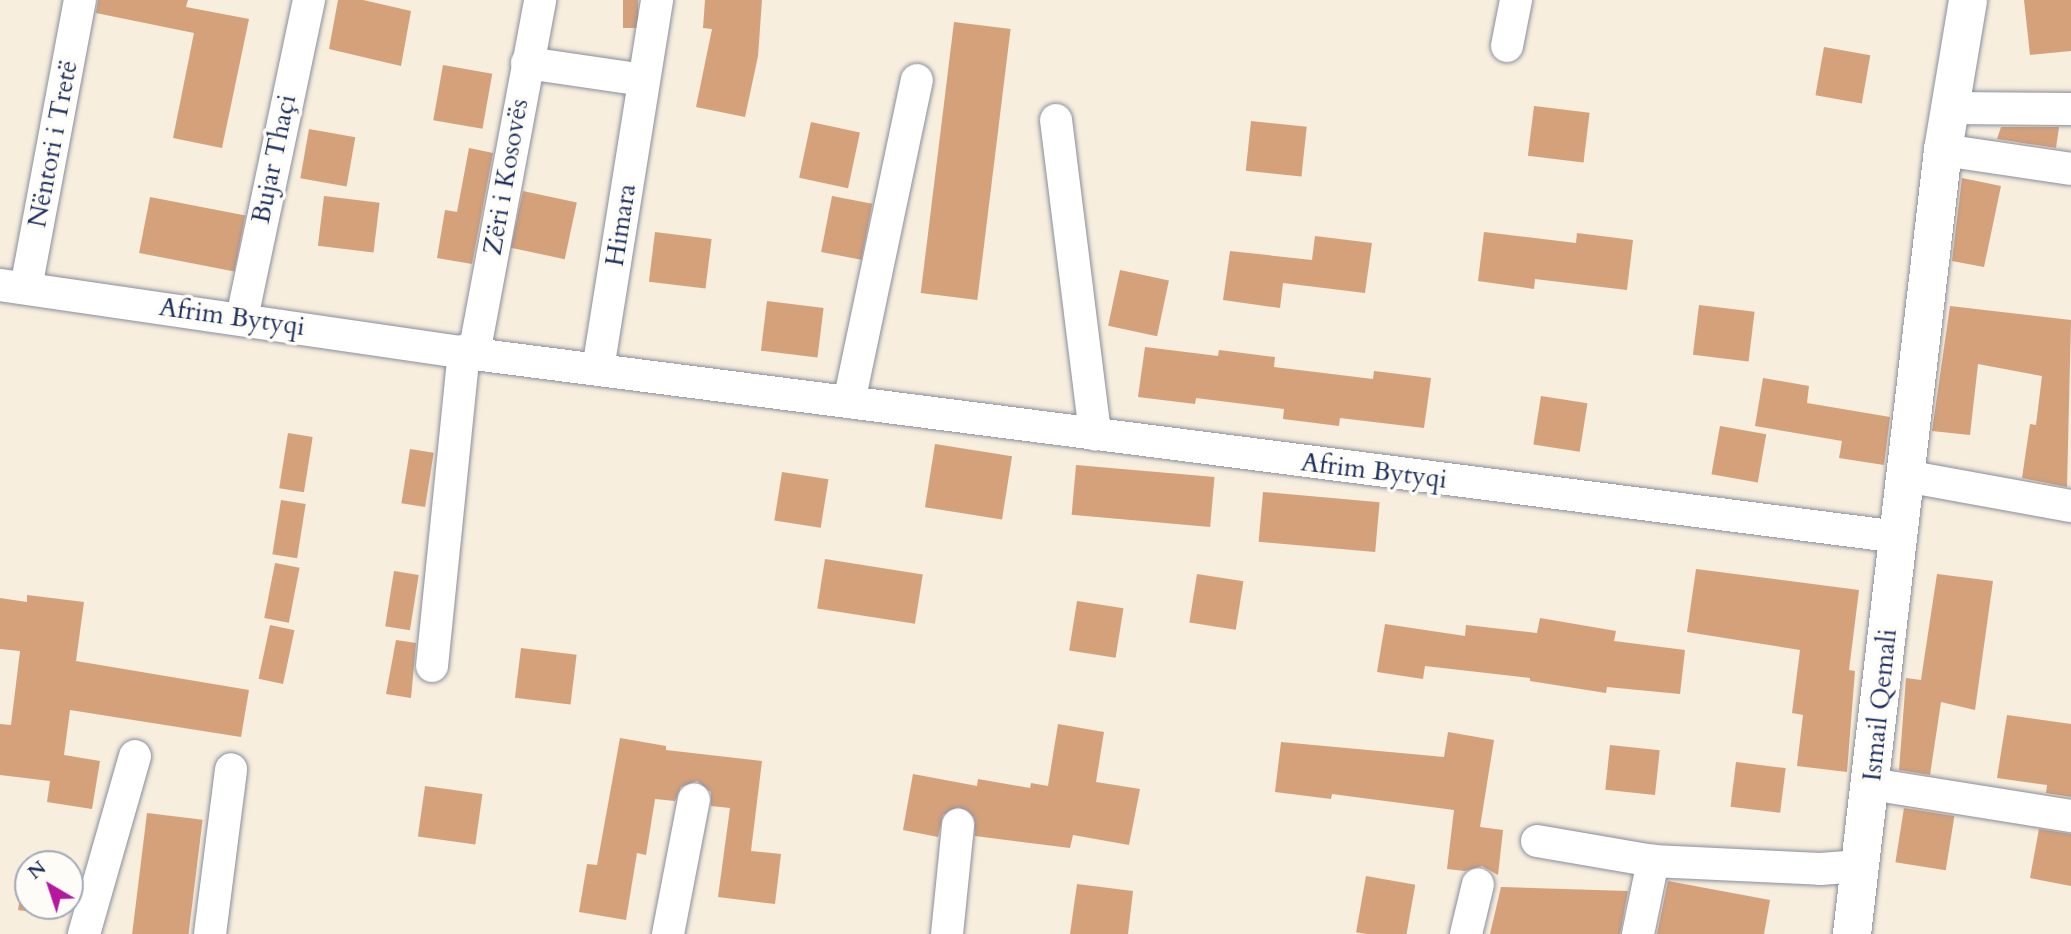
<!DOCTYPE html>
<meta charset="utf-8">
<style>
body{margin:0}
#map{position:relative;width:2071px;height:934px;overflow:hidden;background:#f7eedd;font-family:Cardo,serif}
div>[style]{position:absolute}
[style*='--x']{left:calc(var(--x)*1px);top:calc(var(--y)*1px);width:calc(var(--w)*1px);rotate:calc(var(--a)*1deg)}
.building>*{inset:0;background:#d4a17b;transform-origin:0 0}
.roads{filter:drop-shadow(0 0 2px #898e9e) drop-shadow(0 0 2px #898e9e)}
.street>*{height:32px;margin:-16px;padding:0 16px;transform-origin:16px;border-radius:16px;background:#fff}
.secondary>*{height:38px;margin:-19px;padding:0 19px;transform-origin:19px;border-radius:19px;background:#fff}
span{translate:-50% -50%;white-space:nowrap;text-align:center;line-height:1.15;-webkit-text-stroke:7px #fdfcf7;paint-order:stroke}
.street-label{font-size:26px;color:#1b2f5e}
.north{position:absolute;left:14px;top:850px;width:70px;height:70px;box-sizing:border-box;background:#fdfcf7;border:2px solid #a3aaba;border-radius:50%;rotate:321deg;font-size:19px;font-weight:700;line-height:28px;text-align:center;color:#1b2f5e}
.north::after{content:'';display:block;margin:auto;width:24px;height:32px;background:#b5179e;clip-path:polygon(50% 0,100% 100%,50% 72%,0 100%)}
</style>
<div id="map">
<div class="building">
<i style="clip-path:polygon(98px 0,188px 0,186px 7px,249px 19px,222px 148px,173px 138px,194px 33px,96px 13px)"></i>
<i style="clip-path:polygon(338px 0,363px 0,411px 11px,401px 66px,329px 49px)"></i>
<i style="left:623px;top:0;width:15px;height:28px"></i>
<i style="clip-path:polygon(705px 0,762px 0,758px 56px,745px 117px,696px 107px,712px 29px,703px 28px)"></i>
<i style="clip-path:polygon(2024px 0,2071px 0,2071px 51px,2030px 55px)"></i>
<i style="left:954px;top:22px;width:57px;height:273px;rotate:7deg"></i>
<i style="left:1824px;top:47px;width:47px;height:49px;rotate:10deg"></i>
<i style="left:443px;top:65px;width:50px;height:56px;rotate:10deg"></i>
<i style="left:1534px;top:106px;width:56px;height:50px;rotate:7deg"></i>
<i style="left:1251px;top:121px;width:56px;height:50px;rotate:6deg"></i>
<i style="left:811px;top:122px;width:50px;height:57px;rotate:12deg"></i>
<i style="clip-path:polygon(2001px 127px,2059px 127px,2056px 148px,1997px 139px)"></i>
<i style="left:309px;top:129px;width:47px;height:50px;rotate:10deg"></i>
<i style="clip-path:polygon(469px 148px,493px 153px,472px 264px,437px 258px,445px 210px,457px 212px)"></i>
<i style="clip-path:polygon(1962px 178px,2001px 186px,1984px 267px,1952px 261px)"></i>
<i style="left:523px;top:191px;width:55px;height:58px;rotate:12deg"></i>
<i style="left:324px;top:196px;width:56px;height:50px;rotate:7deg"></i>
<i style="left:832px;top:196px;width:41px;height:57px;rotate:11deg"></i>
<i style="left:150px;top:197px;width:97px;height:57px;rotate:11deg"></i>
<i style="left:655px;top:232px;width:57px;height:50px;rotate:7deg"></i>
<i style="clip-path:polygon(1484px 232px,1576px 243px,1577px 233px,1633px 240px,1627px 290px,1535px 279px,1534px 289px,1478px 281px)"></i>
<i style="clip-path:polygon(1315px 236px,1372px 243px,1365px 293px,1283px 283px,1280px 308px,1223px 300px,1230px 251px,1312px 260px)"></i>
<i style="left:1120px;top:270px;width:50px;height:57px;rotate:12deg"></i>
<i style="left:767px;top:301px;width:57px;height:50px;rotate:7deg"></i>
<i style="left:1699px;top:305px;width:56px;height:50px;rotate:7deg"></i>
<i style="clip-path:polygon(1950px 306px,2071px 320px,2067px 487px,2022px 478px,2030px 424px,2036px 425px,2042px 376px,1978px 364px,1970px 435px,1932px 431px)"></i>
<i style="clip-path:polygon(1145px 347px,1218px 356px,1219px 350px,1275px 357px,1274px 367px,1373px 379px,1374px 371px,1431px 378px,1424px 428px,1340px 418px,1339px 426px,1283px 419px,1284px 409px,1196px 398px,1195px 404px,1138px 397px)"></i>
<i style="clip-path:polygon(1763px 378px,1809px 386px,1807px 403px,1890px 417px,1884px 465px,1839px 458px,1842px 441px,1755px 426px)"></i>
<i style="left:1541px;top:396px;width:47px;height:49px;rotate:9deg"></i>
<i style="left:1720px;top:426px;width:47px;height:49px;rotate:10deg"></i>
<i style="left:288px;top:433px;width:25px;height:56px;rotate:9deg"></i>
<i style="left:935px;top:444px;width:78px;height:64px;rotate:9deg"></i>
<i style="left:410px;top:449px;width:24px;height:55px;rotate:9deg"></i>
<i style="left:1076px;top:465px;width:139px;height:50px;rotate:5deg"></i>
<i style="left:782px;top:472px;width:47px;height:49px;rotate:9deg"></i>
<i style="left:1263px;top:492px;width:117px;height:50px;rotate:5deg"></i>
<i style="left:281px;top:500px;width:25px;height:55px;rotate:9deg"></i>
<i style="left:825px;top:559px;width:99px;height:50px;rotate:9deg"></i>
<i style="left:275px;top:563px;width:25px;height:56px;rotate:11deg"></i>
<i style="clip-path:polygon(1696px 569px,1859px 590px,1849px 670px,1855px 671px,1847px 772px,1797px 766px,1803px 715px,1792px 713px,1800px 650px,1687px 632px)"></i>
<i style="left:394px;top:571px;width:25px;height:56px;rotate:9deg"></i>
<i style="left:1197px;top:574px;width:47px;height:49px;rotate:9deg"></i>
<i style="clip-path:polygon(1937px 574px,1993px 581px,1975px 710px,1941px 702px,1930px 775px,1899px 770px,1906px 678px,1921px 680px)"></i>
<i style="clip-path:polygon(27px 595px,84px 602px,76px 661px,249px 690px,241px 737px,70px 710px,64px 755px,100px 761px,92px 809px,47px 802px,50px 781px,0 775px,0 724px,11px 725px,20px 651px,0 649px,0 598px,27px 602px)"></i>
<i style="left:1077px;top:601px;width:47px;height:50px;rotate:9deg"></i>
<i style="clip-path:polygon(1540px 618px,1616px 631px,1614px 641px,1685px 650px,1680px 694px,1607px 687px,1606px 693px,1530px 681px,1530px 678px,1425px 666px,1423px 679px,1377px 672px,1385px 624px,1465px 636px,1466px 625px,1537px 633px)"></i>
<i style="left:270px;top:625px;width:25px;height:55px;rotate:12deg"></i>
<i style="clip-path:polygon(396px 640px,416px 643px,411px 698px,386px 694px)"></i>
<i style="left:521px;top:648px;width:56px;height:50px;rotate:7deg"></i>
<i style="clip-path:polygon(2007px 715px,2071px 724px,2071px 797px,2046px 793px,2047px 785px,1997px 778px)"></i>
<i style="clip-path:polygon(1058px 724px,1104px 732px,1096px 782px,1140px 789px,1129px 845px,1073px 835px,1070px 848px,975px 836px,974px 817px,959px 807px,943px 815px,938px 837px,903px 830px,913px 774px,977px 786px,978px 779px,1030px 788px,1031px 783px,1048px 786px)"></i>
<i style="clip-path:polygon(1448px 732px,1494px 740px,1480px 827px,1503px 830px,1498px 875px,1482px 866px,1465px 871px,1447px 869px,1454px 810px,1332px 794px,1331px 799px,1275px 792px,1281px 742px,1444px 757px)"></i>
<i style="clip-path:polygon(620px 738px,666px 746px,666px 750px,762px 761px,751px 851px,781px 854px,775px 904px,718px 897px,730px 808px,711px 806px,711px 792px,697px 781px,681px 787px,675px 801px,655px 799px,646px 855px,637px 853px,626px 920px,579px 912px,587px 864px,597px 865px)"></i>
<i style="left:1610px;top:745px;width:50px;height:45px;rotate:6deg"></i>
<i style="left:1736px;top:762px;width:50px;height:45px;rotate:7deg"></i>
<i style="left:425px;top:786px;width:58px;height:51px;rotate:8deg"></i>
<i style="left:1904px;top:808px;width:51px;height:55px;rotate:9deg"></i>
<i style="left:147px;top:813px;width:56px;height:122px;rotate:7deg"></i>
<i style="clip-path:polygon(2039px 829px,2071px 834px,2071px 886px,2030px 878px)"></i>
<i style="clip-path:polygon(26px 861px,41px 864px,28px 864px,28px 906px,66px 906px,64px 917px,18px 910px)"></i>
<i style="left:1366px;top:876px;width:50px;height:57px;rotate:10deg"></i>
<i style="clip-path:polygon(1668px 881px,1770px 900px,1764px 934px,1657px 934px)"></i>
<i style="clip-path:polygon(1077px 884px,1133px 891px,1128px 934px,1070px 934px)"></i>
<i style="clip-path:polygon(1501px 887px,1628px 891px,1620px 934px,1490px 934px)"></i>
</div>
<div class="roads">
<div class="street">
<i style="--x:1507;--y:46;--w:47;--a:-78.9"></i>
<i style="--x:527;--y:63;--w:118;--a:8.3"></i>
<i style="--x:1949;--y:108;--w:122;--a:0.5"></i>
<i style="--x:1056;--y:120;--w:317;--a:82.9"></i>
<i style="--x:1943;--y:150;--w:129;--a:8.4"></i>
<i style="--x:0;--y:285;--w:479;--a:8.3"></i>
<i style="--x:474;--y:354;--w:1437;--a:7.32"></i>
<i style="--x:26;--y:288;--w:293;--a:-79.4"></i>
<i style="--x:242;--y:318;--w:325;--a:-78.1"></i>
<i style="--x:474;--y:354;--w:360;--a:-79.4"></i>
<i style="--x:598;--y:369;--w:374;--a:-80.9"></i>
<i style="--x:849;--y:402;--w:329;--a:-78.1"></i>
<i style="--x:1906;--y:476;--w:168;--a:10.3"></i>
<i style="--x:432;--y:666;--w:317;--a:-84.2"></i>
<i style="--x:1871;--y:784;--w:203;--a:9.1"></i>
<i style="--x:1537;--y:841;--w:118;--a:9.8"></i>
<i style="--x:1653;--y:861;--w:167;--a:2.7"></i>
<i style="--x:1820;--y:869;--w:41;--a:-4.2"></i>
<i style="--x:84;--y:934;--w:185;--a:-74"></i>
<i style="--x:210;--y:934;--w:166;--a:-82.7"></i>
<i style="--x:668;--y:934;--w:137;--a:-79.1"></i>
<i style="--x:947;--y:934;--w:110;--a:-84.2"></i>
<i style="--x:1466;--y:934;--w:51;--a:-76.5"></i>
<i style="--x:1638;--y:934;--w:75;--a:-78.4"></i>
</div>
<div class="secondary">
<i style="--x:1852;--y:934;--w:789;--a:-83.38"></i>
<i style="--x:1943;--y:150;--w:152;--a:-80.5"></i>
</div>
</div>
<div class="street-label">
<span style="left:53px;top:144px;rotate:-79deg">Nëntori i Tretë</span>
<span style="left:274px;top:159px;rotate:-78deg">Bujar Thaçi</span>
<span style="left:506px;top:177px;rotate:-80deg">Zëri i Kosovës</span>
<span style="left:621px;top:225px;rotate:-81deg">Himara</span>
<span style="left:232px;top:317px;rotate:8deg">Afrim Bytyqi</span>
<span style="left:1374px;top:471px;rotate:7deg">Afrim Bytyqi</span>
<span style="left:1880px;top:705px;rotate:-84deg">Ismail Qemali</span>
</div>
<div class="north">N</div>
</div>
